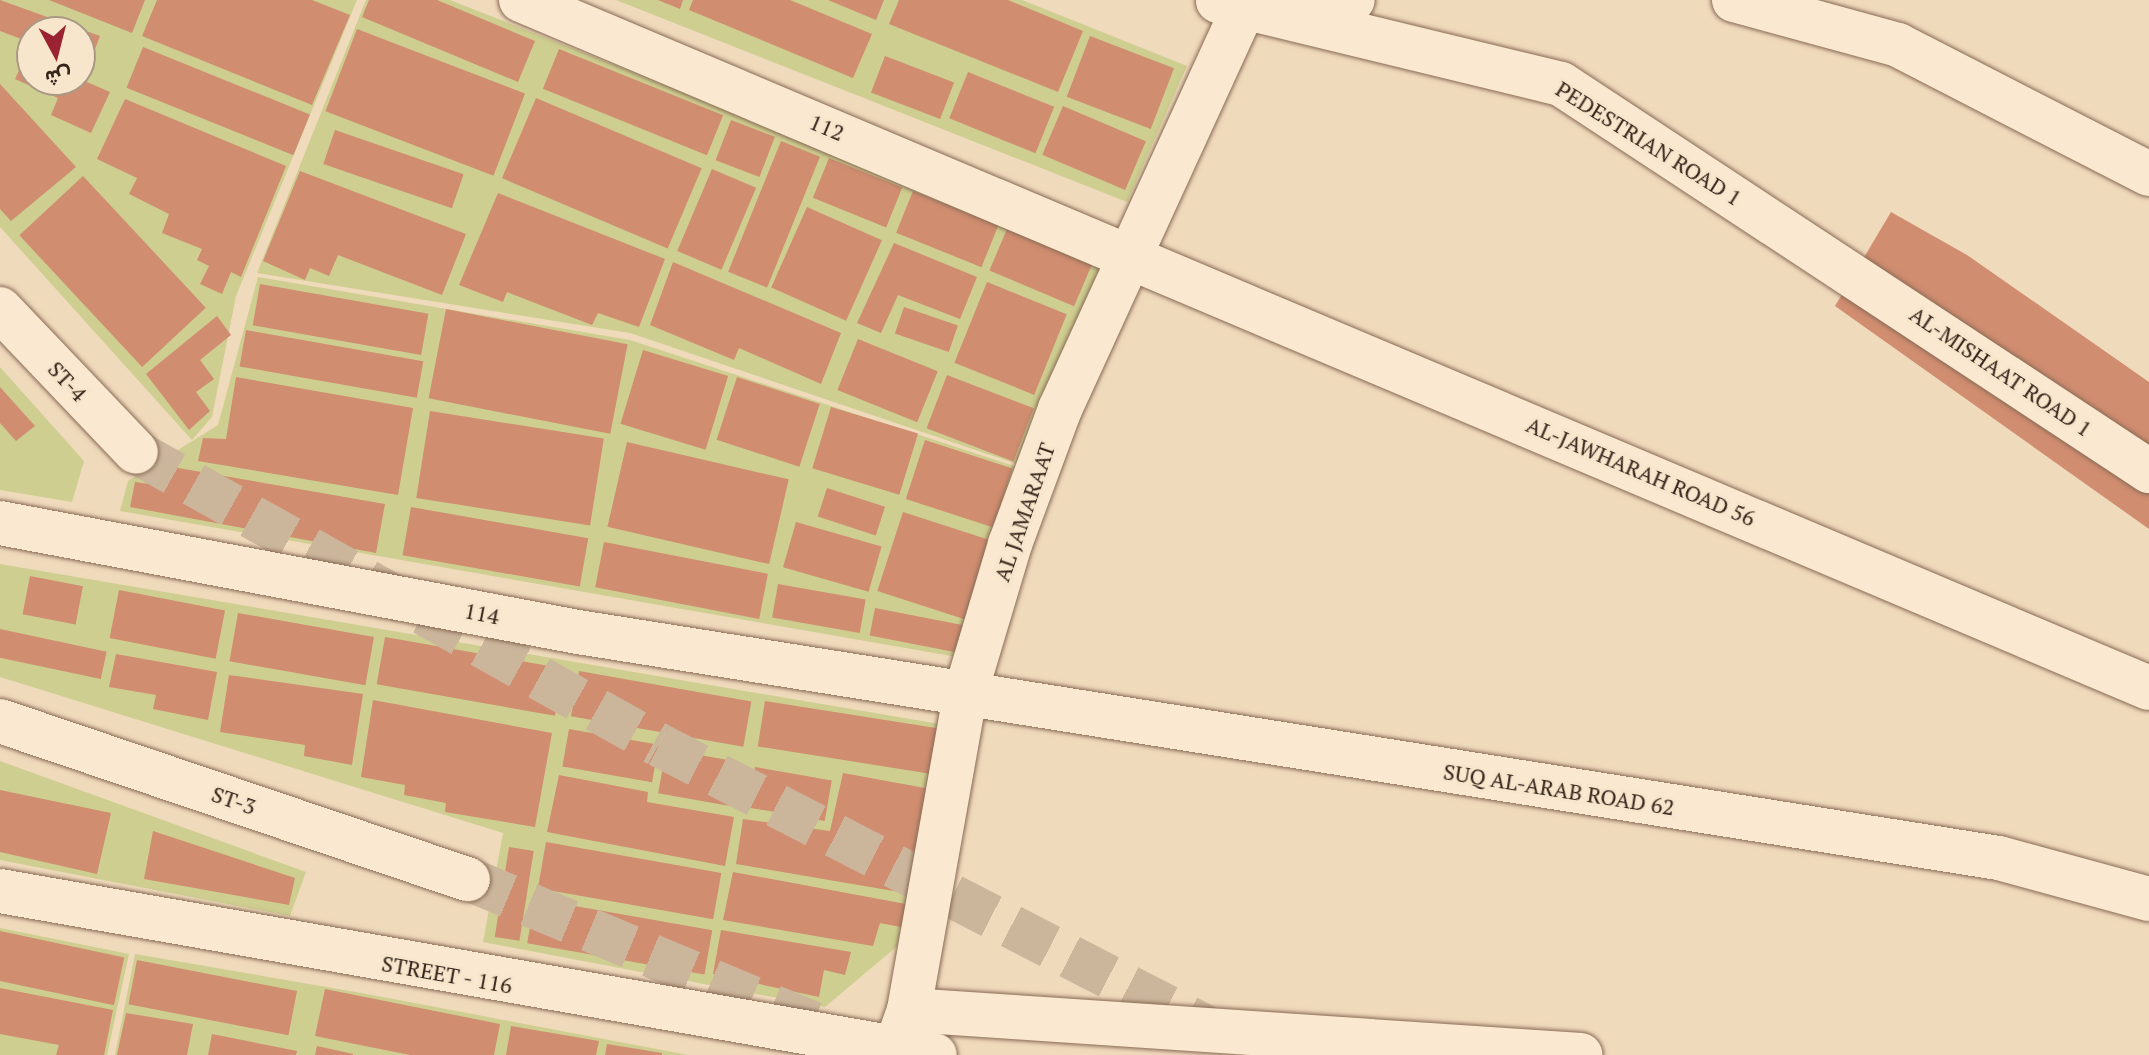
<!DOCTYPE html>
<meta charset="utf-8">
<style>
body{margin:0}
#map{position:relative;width:2149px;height:1055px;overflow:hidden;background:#f0dabc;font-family:"PT Serif",Vazirmatn,serif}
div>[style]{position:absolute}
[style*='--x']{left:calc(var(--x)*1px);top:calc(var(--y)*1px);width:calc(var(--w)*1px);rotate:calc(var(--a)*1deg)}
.green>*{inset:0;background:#cece90}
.building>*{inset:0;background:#d08d70;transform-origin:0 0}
.minor-tunnel>*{height:44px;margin-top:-22px;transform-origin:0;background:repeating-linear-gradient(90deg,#cbb69c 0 44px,transparent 0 66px)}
.roads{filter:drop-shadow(0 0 2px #886a55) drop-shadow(0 0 2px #886a55)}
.minor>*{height:44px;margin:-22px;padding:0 22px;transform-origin:22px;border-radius:22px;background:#fae9d0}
span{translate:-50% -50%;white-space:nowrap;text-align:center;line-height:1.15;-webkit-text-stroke:6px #f7e6cc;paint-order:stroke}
.street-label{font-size:22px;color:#36251b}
.north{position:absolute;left:16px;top:16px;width:80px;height:80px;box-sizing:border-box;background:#f7e6cc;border:2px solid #aa9985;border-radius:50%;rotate:173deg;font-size:22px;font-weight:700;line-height:32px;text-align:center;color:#36251b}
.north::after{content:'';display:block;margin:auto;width:28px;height:36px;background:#9a2231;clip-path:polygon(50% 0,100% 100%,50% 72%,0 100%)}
</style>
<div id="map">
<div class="green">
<i style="clip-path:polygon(evenodd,0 0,357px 0,236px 296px,212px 417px,192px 440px,0 227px,0 0,32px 32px,80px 32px,80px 80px,32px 80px,32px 32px)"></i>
<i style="clip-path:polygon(366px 0,450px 0,1104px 258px,1017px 464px,630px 333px,257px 273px)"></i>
<i style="clip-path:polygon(616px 0,1022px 0,1187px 66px,1127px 202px)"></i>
<i style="clip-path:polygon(258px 277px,630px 340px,1017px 467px,963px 658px,120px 511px,128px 481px,218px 425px)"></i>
<i style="clip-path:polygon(0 367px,84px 461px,72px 502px,0 490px)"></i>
<i style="clip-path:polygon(0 564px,951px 726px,908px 937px,825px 1007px,483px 942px,503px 833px,0 677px)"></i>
<i style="clip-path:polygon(0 761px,306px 872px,290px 916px,0 860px)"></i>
<i style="clip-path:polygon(0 928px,129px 954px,107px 1055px,0 1055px)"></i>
<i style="clip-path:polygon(135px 954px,367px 994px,688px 1055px,115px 1055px)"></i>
</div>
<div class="building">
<i style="clip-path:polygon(0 0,100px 36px,89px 65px,80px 62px,80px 32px,32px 32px,32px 43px,0 31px)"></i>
<i style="clip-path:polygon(49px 0,145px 0,132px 33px)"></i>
<i style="clip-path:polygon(157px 0,312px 0,350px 15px,312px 105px,142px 36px)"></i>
<i style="clip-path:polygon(369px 0,437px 0,535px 41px,518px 82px,362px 17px)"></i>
<i style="clip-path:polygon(658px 0,683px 0,680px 9px)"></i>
<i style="clip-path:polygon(693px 0,790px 0,872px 34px,853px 78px,689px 10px)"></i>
<i style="clip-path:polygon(828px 0,884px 0,876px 20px)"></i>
<i style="clip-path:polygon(899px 0,1008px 0,1083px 31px,1058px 92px,889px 24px)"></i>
<i style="left:357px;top:29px;width:180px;height:88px;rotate:21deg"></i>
<i style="left:1090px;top:36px;width:90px;height:65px;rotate:21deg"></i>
<i style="left:143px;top:47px;width:180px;height:44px;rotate:22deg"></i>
<i style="left:559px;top:49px;width:177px;height:43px;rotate:22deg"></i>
<i style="clip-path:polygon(26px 55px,32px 80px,80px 79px,110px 92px,91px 133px,51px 115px,58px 98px,15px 79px)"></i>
<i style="left:885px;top:56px;width:74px;height:39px;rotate:21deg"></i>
<i style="left:968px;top:72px;width:93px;height:50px;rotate:22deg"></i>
<i style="clip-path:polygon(0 84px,76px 167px,11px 221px,0 209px)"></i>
<i style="left:536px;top:98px;width:180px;height:87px;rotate:23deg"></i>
<i style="clip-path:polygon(125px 99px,286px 166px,241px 277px,231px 272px,222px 294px,200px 284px,209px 266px,197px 260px,202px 249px,162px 233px,169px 214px,129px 194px,137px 178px,97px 159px)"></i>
<i style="left:1063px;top:106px;width:90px;height:53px;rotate:23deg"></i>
<i style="left:731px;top:120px;width:47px;height:43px;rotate:21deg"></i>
<i style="left:335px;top:130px;width:136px;height:36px;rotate:19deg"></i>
<i style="left:781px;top:141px;width:42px;height:141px;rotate:22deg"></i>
<i style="left:829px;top:158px;width:79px;height:43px;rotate:22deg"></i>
<i style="left:712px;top:169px;width:48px;height:89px;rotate:23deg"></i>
<i style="clip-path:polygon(300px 171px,466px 234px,442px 295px,338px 255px,329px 276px,310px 268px,305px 280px,263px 261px)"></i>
<i style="left:83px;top:176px;width:180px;height:87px;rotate:47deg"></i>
<i style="left:913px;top:191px;width:92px;height:45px;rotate:22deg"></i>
<i style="clip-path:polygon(498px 193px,665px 259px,639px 327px,598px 313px,592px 325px,507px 292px,503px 302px,459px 285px)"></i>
<i style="left:807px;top:207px;width:82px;height:88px;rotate:24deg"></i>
<i style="clip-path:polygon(1891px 212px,1967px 255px,2149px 382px,2149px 529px,1835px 306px)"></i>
<i style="left:1007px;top:229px;width:92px;height:45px;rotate:23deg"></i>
<i style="clip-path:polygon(894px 243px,977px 277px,960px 319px,898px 295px,881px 333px,857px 323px)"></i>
<i style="clip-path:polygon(673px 262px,841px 333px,821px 384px,739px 348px,734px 360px,650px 325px)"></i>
<i style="left:987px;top:282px;width:86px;height:87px;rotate:22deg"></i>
<i style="left:260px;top:284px;width:171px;height:42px;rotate:10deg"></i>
<i style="left:904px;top:307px;width:57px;height:28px;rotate:19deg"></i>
<i style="left:446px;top:309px;width:185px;height:91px;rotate:11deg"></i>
<i style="clip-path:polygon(217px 316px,231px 335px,200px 360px,214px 379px,196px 392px,210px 411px,189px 430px,146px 374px)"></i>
<i style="left:246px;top:330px;width:180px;height:37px;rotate:10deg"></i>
<i style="left:858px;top:339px;width:86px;height:55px;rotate:22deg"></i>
<i style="left:643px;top:350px;width:89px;height:77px;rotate:17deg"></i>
<i style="left:947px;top:375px;width:93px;height:57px;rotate:21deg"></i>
<i style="clip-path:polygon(236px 377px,413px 408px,398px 495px,198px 461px,203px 438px,226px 439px)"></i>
<i style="left:737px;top:377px;width:87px;height:66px;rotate:18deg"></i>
<i style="clip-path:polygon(0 387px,35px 426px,16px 441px,0 423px)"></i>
<i style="left:831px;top:407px;width:91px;height:64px;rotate:17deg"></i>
<i style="left:430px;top:411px;width:176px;height:88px;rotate:9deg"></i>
<i style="left:925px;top:440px;width:92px;height:62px;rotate:18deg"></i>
<i style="left:627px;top:442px;width:166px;height:87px;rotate:13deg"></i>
<i style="clip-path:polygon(161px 465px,385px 504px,376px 553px,130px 507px,135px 482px,157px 485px)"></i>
<i style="left:827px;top:488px;width:61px;height:30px;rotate:18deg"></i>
<i style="left:411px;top:507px;width:180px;height:49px;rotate:10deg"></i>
<i style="left:903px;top:512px;width:95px;height:83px;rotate:18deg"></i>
<i style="left:796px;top:522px;width:89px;height:47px;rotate:16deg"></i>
<i style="left:604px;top:542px;width:167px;height:46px;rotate:11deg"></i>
<i style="left:30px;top:576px;width:54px;height:39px;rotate:11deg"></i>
<i style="left:778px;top:584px;width:89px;height:34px;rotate:10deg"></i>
<i style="left:119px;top:590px;width:108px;height:49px;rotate:11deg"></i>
<i style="left:875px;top:608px;width:93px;height:28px;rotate:11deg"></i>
<i style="left:238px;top:613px;width:138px;height:49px;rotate:10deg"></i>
<i style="left:0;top:629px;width:109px;height:28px;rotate:12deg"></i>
<i style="left:385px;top:637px;width:181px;height:48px;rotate:10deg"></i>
<i style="clip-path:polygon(116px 654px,217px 672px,208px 720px,153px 709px,156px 695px,109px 687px)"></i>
<i style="left:579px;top:671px;width:175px;height:46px;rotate:10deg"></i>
<i style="clip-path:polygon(229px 675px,363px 694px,352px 765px,304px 756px,305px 745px,220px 732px)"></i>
<i style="clip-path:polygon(373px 700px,552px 733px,535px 827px,445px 812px,446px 803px,404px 795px,405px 785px,361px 777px)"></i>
<i style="left:765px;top:701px;width:181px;height:46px;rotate:9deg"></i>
<i style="left:569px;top:729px;width:91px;height:38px;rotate:10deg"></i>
<i style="left:666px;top:749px;width:73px;height:45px;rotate:10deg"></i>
<i style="left:755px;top:767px;width:78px;height:41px;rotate:10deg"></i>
<i style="clip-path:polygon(843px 773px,936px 790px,911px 894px,736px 864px,743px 819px,830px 831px)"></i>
<i style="clip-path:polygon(559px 775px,648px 792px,647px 802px,734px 817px,725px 866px,547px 832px)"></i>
<i style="clip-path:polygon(0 790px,111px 813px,97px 874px,0 852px)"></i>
<i style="clip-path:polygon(153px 831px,295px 878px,289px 905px,144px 879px)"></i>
<i style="left:546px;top:842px;width:178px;height:47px;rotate:10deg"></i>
<i style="left:509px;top:847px;width:25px;height:91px;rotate:9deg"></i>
<i style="clip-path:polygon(733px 872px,906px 904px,901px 927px,880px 923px,873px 946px,723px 920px)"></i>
<i style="left:535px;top:899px;width:180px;height:45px;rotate:10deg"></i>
<i style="clip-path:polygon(721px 930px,851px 952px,845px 975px,824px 970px,819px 997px,713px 974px)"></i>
<i style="left:0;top:931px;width:127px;height:49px;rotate:12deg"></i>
<i style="left:137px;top:960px;width:163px;height:45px;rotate:11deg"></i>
<i style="clip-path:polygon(0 988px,113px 1010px,104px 1055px,56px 1055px,59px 1045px,0 1034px)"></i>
<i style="clip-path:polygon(325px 989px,500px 1024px,494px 1055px,410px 1055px,315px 1036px)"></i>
<i style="clip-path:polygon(126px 1013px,193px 1024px,187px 1055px,117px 1055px)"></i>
<i style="clip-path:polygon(511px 1026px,599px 1041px,596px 1055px,506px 1055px)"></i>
<i style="clip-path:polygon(212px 1034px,297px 1051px,296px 1055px,208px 1055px)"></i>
<i style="clip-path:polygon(607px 1044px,662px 1053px,662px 1055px,605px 1055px)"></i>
<i style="clip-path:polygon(317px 1046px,353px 1054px,353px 1055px,315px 1055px)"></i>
</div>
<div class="minor-tunnel">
<i style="--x:136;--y:452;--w:599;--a:29.26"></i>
<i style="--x:659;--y:745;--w:627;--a:27.26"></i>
<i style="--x:468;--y:879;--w:381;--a:22.7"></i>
</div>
<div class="roads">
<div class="minor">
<i style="--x:521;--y:0;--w:1767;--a:22.91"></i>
<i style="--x:1734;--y:0;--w:170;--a:15.3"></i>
<i style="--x:1898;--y:45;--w:282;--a:27.2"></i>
<i style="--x:1218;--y:1;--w:353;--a:13.6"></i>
<i style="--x:1561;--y:84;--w:704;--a:33.35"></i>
<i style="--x:1280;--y:7;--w:73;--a:-5.5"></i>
<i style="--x:0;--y:309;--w:197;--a:46.4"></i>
<i style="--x:0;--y:523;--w:588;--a:10.68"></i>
<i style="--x:578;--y:632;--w:1439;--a:9.04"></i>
<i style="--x:1999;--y:858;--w:156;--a:15.3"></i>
<i style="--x:0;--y:721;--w:494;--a:18.7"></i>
<i style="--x:0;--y:891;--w:949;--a:9.95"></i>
<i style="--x:909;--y:1010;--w:673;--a:3.84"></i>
<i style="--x:893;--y:1055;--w:48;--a:-70.4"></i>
<i style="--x:909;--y:1010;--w:320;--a:-79.9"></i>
<i style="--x:965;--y:695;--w:158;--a:-73.4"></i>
<i style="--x:1010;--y:544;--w:144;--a:-69.7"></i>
<i style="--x:1060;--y:409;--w:450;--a:-65.4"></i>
</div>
</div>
<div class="street-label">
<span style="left:827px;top:127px;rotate:23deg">112</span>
<span style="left:1649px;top:143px;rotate:32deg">PEDESTRIAN ROAD 1</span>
<span style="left:2001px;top:371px;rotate:34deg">AL-MISHAAT ROAD 1</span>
<span style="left:68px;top:381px;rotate:47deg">ST-4</span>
<span style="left:1641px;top:471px;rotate:23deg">AL-JAWHARAH ROAD 56</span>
<span style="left:1024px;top:512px;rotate:-71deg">AL JAMARAAT</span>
<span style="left:482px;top:613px;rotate:11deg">114</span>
<span style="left:1559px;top:789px;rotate:9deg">SUQ AL-ARAB ROAD 62</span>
<span style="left:234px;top:800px;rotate:19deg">ST-3</span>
<span style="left:447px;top:974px;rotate:10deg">STREET - 116</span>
</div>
<div class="north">ش</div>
</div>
